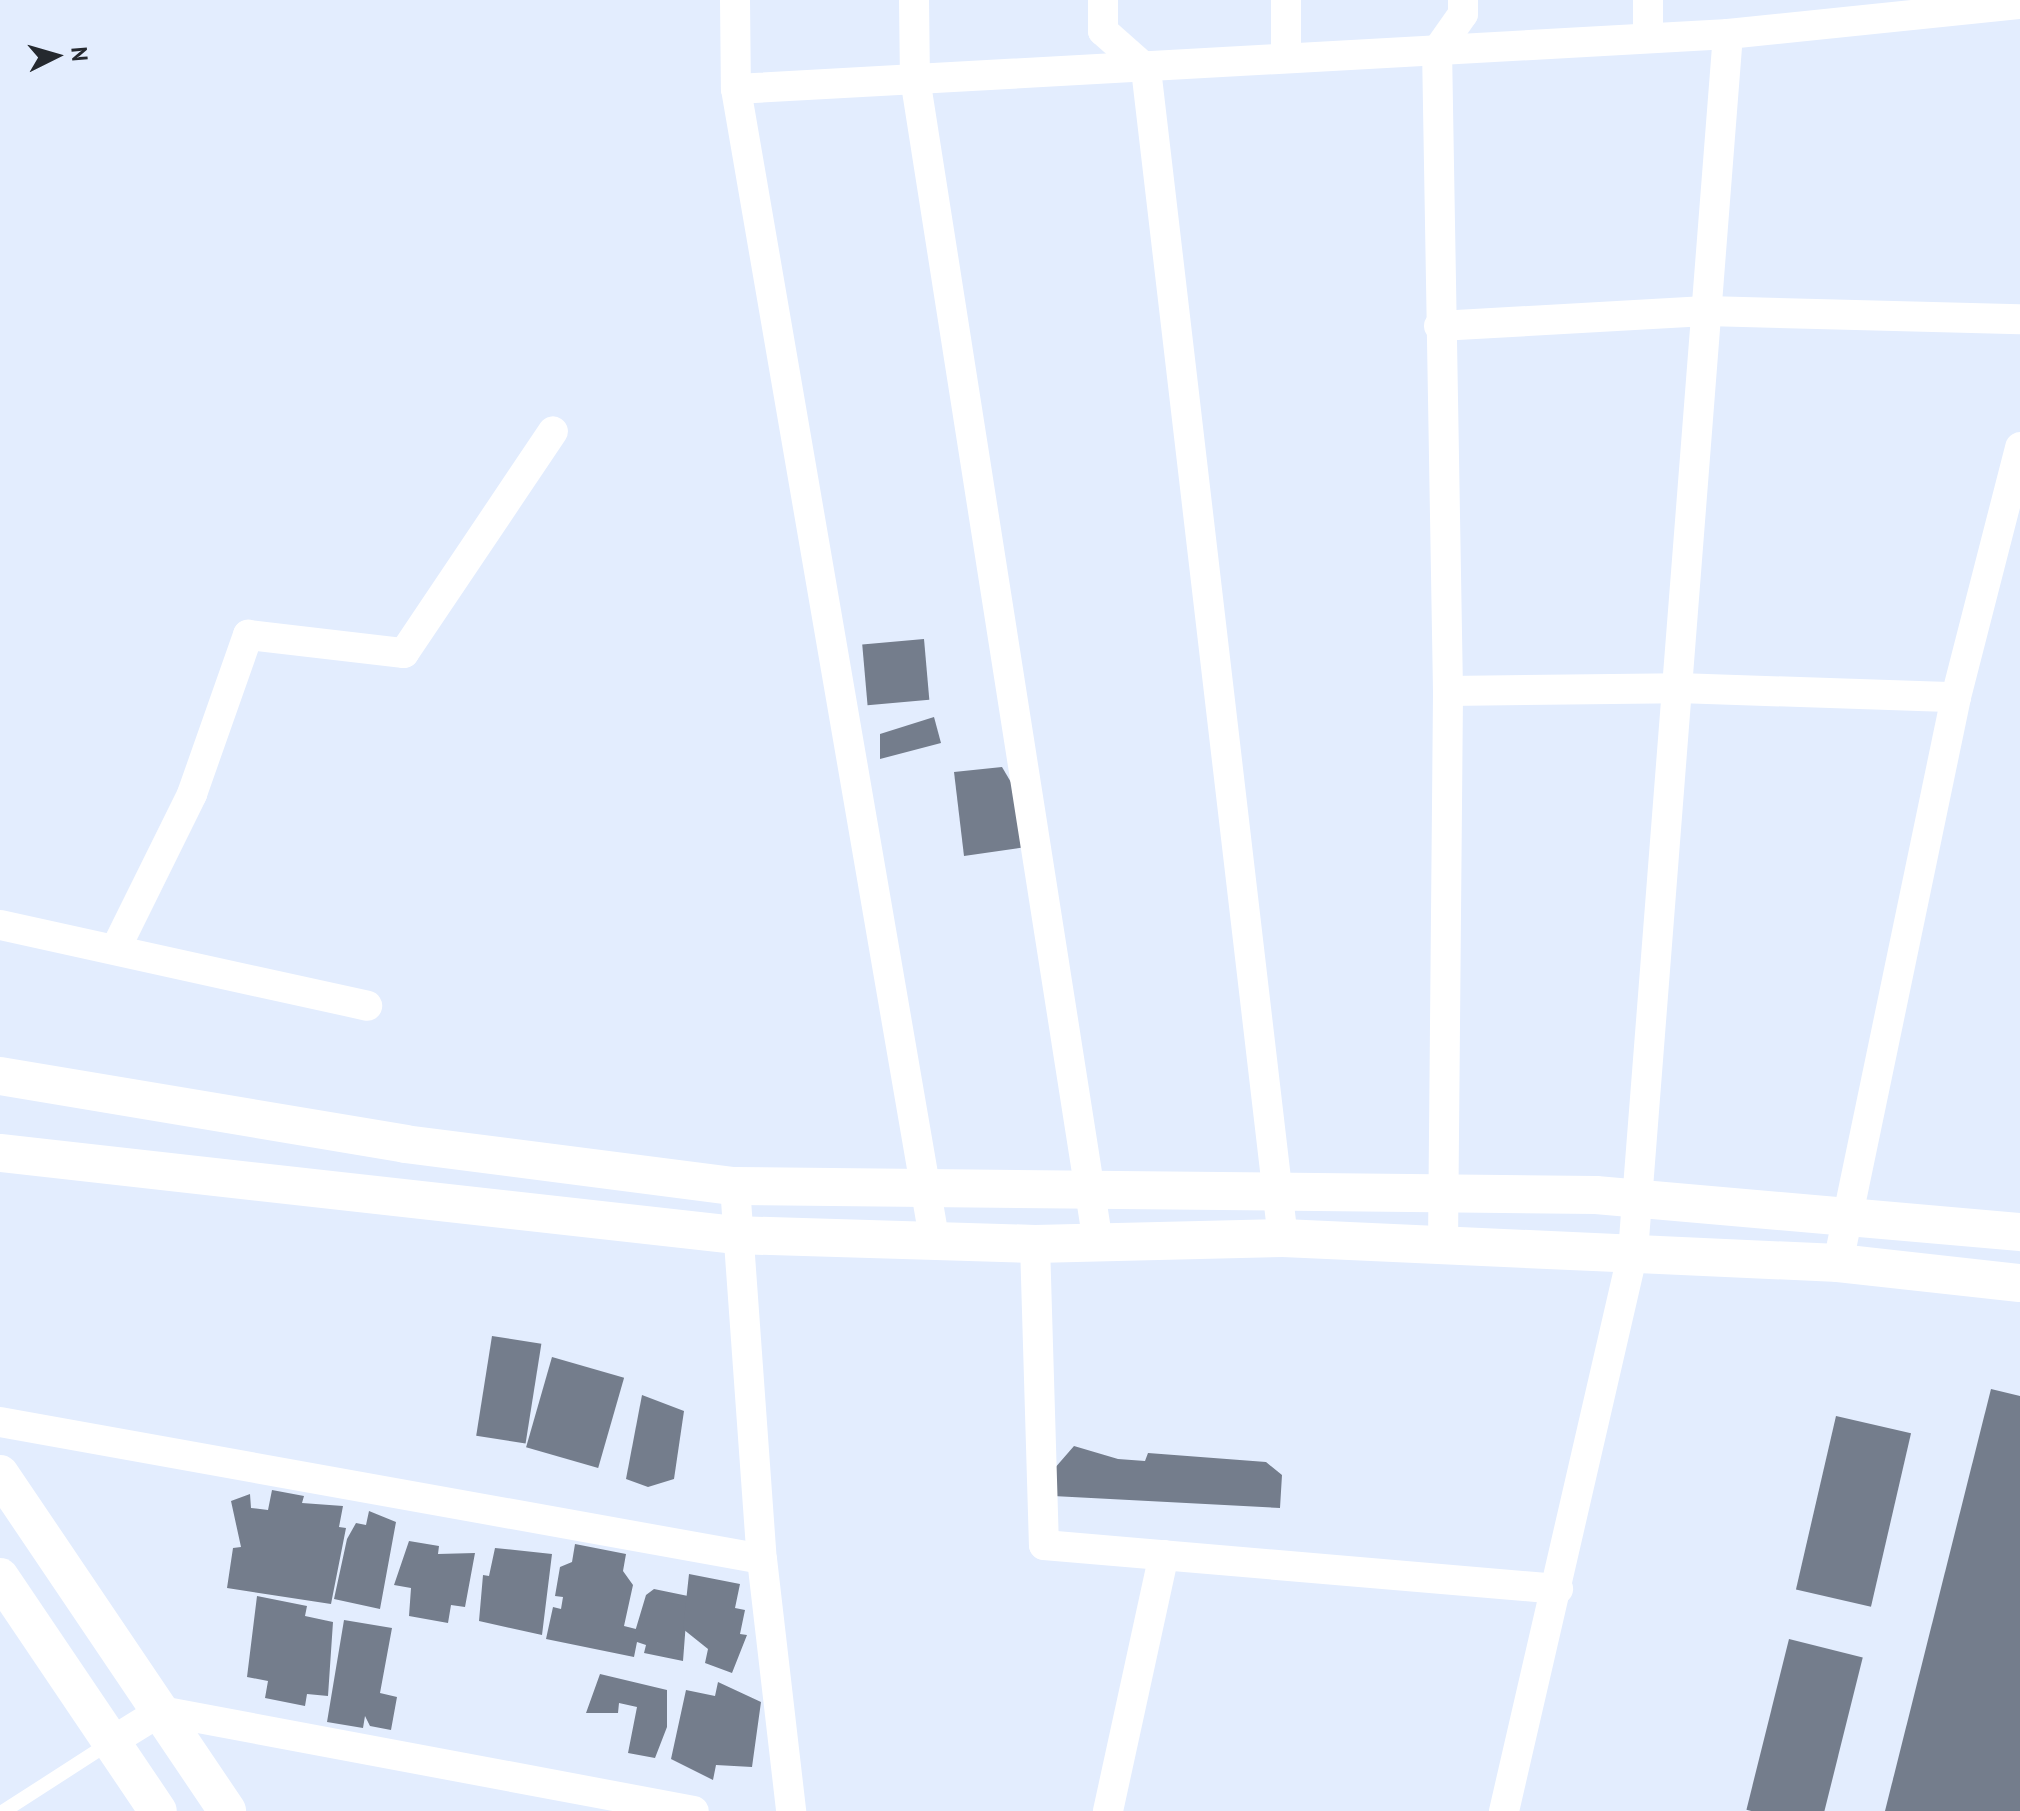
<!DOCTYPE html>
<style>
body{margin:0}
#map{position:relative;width:2020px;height:1811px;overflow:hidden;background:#e3edfe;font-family:"PT Sans",sans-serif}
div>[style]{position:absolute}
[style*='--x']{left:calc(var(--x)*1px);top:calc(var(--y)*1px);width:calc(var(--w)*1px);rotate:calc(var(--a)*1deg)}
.building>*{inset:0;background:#747d8c;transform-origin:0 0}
.service>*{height:14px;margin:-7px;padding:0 7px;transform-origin:7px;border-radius:7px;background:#fff}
.minor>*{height:30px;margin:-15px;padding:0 15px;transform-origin:15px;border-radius:15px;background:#fff}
.tertiary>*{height:38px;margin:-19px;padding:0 19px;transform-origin:19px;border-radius:19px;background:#fff}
span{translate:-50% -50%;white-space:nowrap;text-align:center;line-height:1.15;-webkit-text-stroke:6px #e3edfe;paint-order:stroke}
.north{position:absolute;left:16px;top:16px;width:80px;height:80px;-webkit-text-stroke:6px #e3edfe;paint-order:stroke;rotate:85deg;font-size:22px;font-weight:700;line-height:32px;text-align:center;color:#25292f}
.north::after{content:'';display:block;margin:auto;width:28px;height:36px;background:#25292f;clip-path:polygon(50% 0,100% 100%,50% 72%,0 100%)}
</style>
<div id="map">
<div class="building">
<i style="left:924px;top:639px;width:61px;height:62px;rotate:85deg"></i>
<i style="clip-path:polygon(934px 717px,941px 743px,880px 759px,880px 734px)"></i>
<i style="clip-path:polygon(1002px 767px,1019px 796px,1026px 847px,964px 856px,954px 772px)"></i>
<i style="left:492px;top:1336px;width:50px;height:101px;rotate:9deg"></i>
<i style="left:552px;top:1357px;width:75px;height:94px;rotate:16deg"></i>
<i style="clip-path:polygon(1991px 1389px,2020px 1396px,2020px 1811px,1885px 1811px)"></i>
<i style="clip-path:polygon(642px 1395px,684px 1411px,674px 1479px,648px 1487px,626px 1479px)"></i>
<i style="left:1836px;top:1416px;width:77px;height:178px;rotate:13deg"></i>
<i style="clip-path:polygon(1074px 1446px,1118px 1459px,1145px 1461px,1148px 1453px,1266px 1462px,1282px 1475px,1280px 1508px,1053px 1496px,1054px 1469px)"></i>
<i style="clip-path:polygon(272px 1490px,304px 1496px,302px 1503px,343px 1506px,339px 1527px,346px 1528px,331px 1604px,227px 1588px,233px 1548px,241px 1547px,231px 1501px,250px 1494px,251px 1508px,268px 1510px)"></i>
<i style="clip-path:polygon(369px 1511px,396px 1522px,380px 1609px,334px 1599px,347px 1539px,356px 1523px,366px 1525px)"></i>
<i style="clip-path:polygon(409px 1541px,439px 1546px,438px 1554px,475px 1553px,465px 1607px,451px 1605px,448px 1623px,409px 1616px,411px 1588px,394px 1585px)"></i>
<i style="clip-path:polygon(575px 1544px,626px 1554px,623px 1571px,633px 1585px,624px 1626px,636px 1629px,634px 1635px,646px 1595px,654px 1589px,688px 1596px,683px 1661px,644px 1653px,646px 1645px,637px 1642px,634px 1657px,546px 1639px,553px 1607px,561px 1609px,563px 1597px,555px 1596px,560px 1567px,572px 1562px)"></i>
<i style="clip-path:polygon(495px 1548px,552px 1554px,542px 1635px,479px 1621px,483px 1575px,489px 1576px)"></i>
<i style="clip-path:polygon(689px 1574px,740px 1584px,735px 1608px,745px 1610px,740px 1634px,747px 1635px,732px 1673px,705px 1663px,708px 1649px,683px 1629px)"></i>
<i style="clip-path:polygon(257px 1596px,307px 1606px,305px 1616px,333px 1622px,328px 1696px,307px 1694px,305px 1706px,265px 1698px,268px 1681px,247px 1677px)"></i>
<i style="clip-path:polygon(344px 1620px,392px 1628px,380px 1693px,397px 1697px,391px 1730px,370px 1726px,365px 1716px,363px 1728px,327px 1722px)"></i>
<i style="left:1789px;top:1639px;width:76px;height:176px;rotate:14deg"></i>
<i style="clip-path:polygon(600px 1674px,667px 1690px,667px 1727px,655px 1758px,628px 1753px,637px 1707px,619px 1703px,618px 1713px,586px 1713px)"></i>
<i style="clip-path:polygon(718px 1682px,761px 1702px,752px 1767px,716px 1765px,713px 1780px,671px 1759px,686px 1690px,715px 1696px)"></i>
</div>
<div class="service">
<i style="--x:4;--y:1811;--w:127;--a:-32.8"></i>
</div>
<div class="minor">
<i style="--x:735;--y:0;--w:89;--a:89.4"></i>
<i style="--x:736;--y:89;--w:1171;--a:80.22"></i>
<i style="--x:914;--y:0;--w:78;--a:89.3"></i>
<i style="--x:915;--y:78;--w:1179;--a:81.07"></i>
<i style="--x:1103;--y:0;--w:31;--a:90"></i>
<i style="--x:1103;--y:31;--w:57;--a:41.5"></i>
<i style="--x:1146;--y:69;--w:1177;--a:83.32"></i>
<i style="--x:1286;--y:0;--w:58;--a:90"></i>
<i style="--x:1728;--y:34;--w:294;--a:-5.9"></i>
<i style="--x:1648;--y:36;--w:36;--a:-90"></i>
<i style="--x:736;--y:89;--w:994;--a:-3.17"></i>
<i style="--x:1728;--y:34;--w:1222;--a:94.46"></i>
<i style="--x:1633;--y:1252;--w:574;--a:102.99"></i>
<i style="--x:1439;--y:326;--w:267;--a:-3.2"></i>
<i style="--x:1706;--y:311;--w:314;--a:1.5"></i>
<i style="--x:1448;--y:691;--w:230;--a:-0.7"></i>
<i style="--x:1678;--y:688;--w:278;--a:1.9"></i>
<i style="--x:0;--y:925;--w:376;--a:12.4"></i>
<i style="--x:116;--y:948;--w:172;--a:-63.7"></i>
<i style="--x:192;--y:794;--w:169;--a:-70.6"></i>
<i style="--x:248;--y:635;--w:157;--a:6.6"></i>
<i style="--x:404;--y:653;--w:267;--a:-56.1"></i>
<i style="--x:735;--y:1186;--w:374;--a:85.9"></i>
<i style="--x:762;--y:1559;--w:254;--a:83.4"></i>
<i style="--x:1035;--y:1244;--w:301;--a:88.3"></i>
<i style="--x:1044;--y:1545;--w:516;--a:4.89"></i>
<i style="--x:1443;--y:1245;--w:554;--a:-89.48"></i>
<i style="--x:1448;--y:691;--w:640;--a:-90.98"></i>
<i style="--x:1437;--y:51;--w:45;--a:-54.9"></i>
<i style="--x:1463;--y:14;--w:14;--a:-90"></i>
<i style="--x:1838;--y:1263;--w:578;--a:-78.22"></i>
<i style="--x:1956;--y:697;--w:258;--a:-75.6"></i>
<i style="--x:0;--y:1422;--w:774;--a:10.19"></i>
<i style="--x:111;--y:1742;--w:59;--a:-31.8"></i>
<i style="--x:161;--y:1711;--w:542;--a:10.63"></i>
<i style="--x:1108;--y:1811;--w:262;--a:-77.7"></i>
</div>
<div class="tertiary">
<i style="--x:0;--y:1076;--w:411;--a:9.5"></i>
<i style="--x:405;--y:1144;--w:333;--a:7.3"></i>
<i style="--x:735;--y:1186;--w:861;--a:0.6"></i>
<i style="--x:1596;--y:1195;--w:426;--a:5"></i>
<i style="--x:0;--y:1153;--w:739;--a:6.37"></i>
<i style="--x:734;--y:1235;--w:301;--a:1.7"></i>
<i style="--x:1035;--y:1244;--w:248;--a:-1.4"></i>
<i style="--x:1283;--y:1238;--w:556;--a:2.58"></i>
<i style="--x:1838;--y:1263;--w:183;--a:6.3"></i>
<i style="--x:0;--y:1474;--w:406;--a:56"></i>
<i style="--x:0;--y:1577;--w:282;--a:56"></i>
</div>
<div class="north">N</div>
</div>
